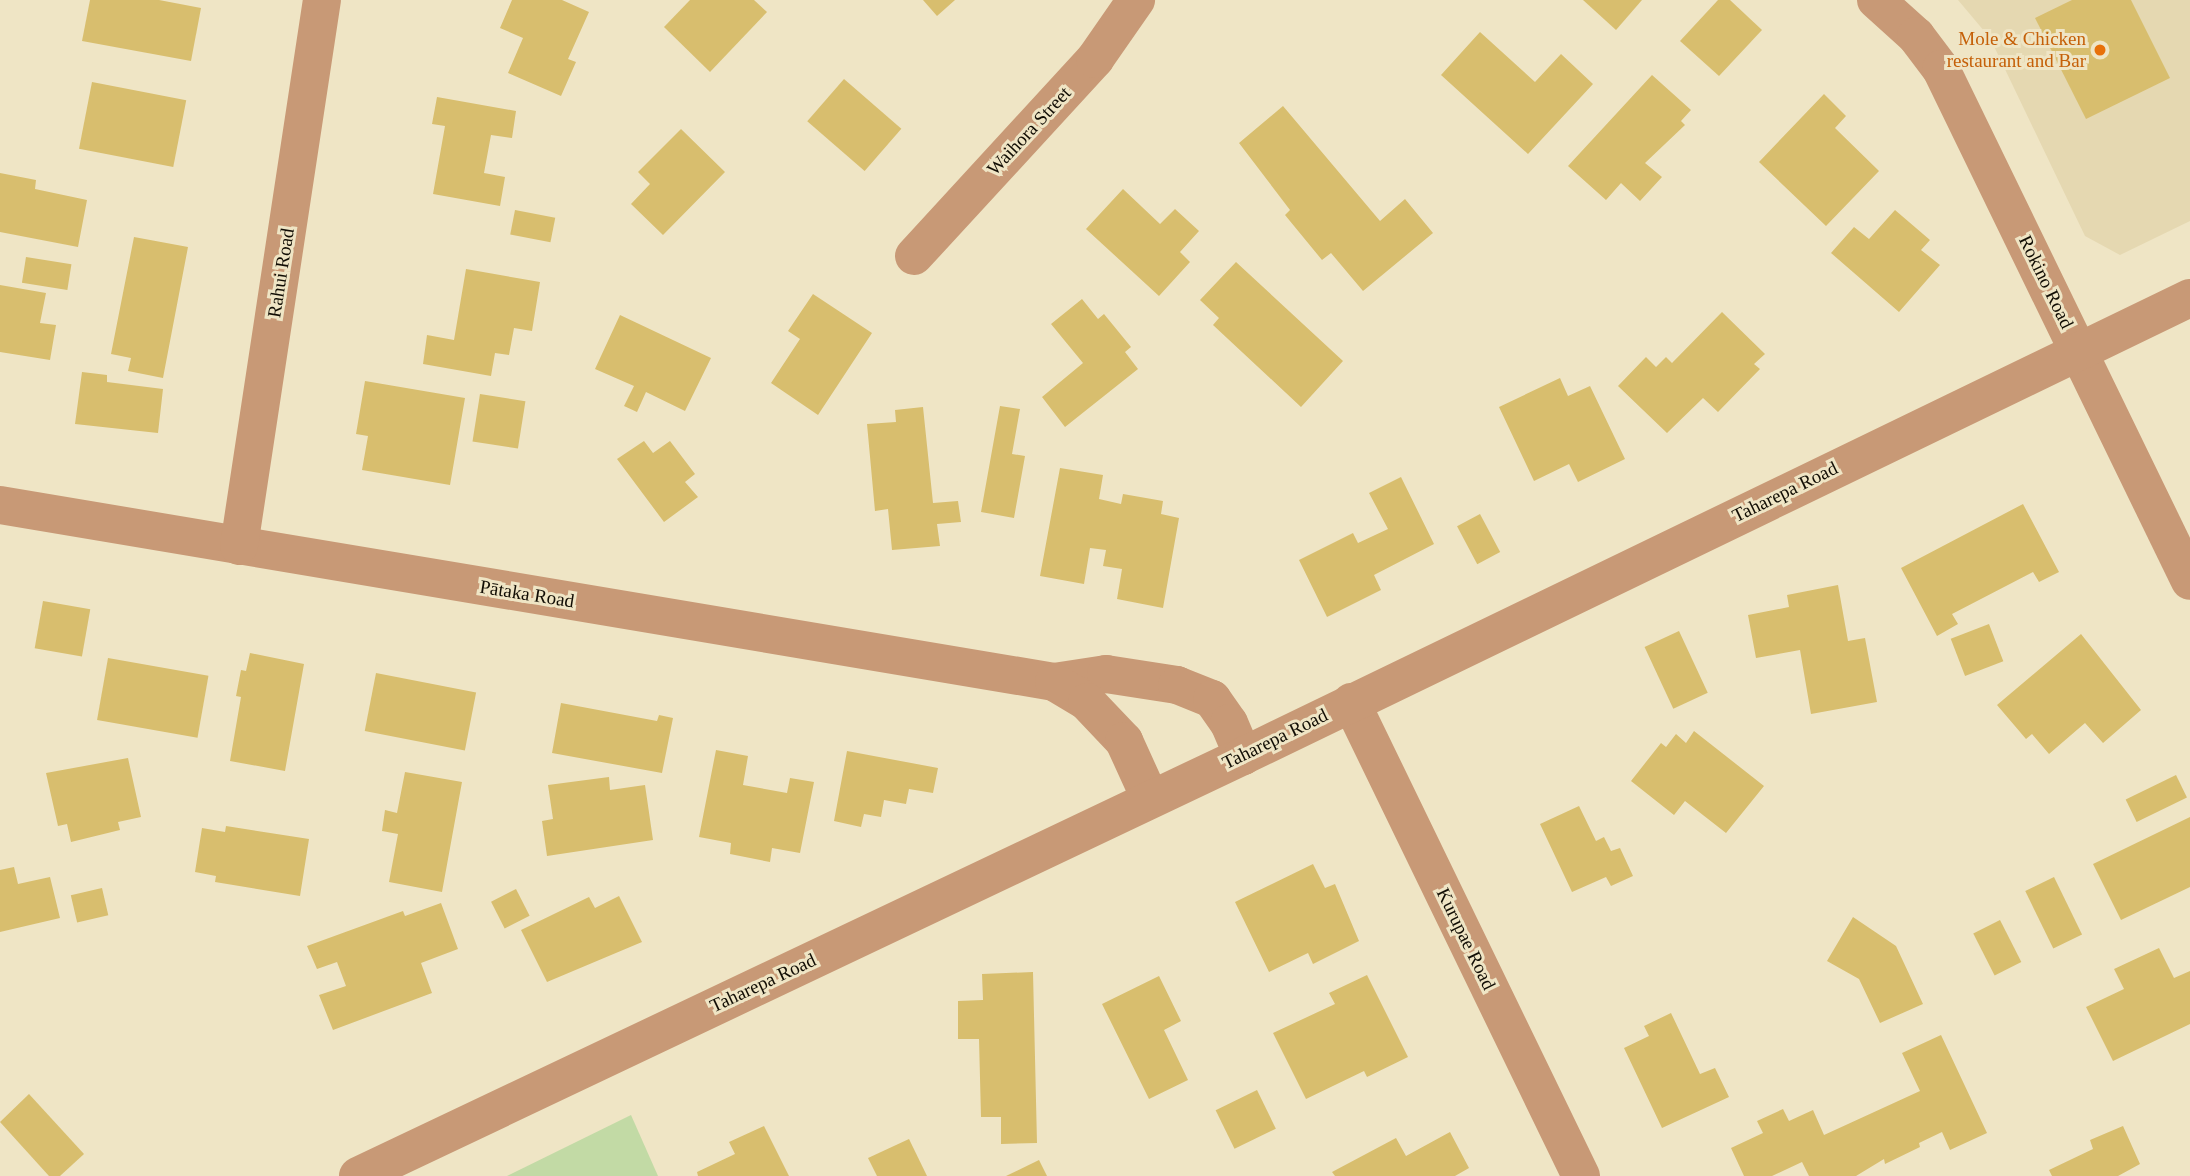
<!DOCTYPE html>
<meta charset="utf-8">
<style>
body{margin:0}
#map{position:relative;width:2190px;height:1176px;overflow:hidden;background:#efe5c5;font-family:Georgia,serif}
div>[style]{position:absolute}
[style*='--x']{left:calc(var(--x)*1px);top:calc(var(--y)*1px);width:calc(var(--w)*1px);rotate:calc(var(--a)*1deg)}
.built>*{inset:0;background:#e5d8b1}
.green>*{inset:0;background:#c2daa5}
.building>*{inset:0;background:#d8be6e;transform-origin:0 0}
.minor>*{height:38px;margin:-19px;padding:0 19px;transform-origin:19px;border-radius:19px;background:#c89976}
.dots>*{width:19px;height:19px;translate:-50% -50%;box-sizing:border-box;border:4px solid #efe5c5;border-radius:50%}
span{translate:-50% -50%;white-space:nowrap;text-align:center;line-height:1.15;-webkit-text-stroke:6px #efe5c5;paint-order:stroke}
.food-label{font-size:19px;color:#c56008}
.right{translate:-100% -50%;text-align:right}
.street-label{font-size:19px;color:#110d04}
</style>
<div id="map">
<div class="built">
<i style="clip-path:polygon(1958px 0,2190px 0,2190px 221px,2120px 255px,2085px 236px,1990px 38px)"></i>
</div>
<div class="green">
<i style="clip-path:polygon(631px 1115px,658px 1176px,507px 1176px)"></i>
</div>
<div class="building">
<i style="clip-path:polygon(90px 0,159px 0,201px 8px,191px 61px,82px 41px)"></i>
<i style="clip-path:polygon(512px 0,562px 0,589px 12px,568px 59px,576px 62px,561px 96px,508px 73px,523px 38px,500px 28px)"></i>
<i style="clip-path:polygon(690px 0,754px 0,767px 12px,710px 72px,664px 27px)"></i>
<i style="clip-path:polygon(923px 0,955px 0,937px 16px)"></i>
<i style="clip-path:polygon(1583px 0,1642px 0,1616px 30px)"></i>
<i style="clip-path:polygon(1718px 0,1730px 0,1762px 30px,1719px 76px,1680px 41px)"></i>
<i style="clip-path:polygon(2072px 0,2131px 0,2170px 78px,2086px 119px,2035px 18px)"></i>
<i style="clip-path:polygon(1480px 32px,1535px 82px,1561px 54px,1593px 84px,1528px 154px,1441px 75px)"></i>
<i style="clip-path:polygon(1652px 75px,1691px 110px,1681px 121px,1685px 125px,1645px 163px,1662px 177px,1640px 201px,1621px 183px,1606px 200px,1568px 166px)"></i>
<i style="left:844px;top:79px;width:76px;height:56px;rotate:41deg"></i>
<i style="left:92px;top:82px;width:96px;height:68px;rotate:11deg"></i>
<i style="clip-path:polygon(1824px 94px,1846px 116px,1835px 128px,1879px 171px,1826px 226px,1759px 162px)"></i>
<i style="clip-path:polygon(437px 97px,516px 111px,512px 138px,491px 135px,484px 173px,505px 177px,500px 206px,433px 194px,445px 126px,432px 124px)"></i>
<i style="clip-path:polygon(1283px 106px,1380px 221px,1405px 199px,1433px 233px,1363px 291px,1331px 253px,1322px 260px,1285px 215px,1290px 210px,1239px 143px)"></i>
<i style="clip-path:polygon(681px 129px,725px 172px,663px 235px,631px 204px,650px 184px,638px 172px)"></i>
<i style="clip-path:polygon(0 173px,36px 180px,35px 189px,87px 200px,78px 247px,0 232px)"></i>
<i style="clip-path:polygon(1123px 189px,1160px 224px,1175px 209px,1199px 231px,1180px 252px,1190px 262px,1159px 296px,1086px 229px)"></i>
<i style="left:515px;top:210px;width:41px;height:25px;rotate:11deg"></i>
<i style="clip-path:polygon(1895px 210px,1930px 240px,1921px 250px,1940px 265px,1899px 312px,1831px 253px,1854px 227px,1869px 239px)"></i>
<i style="clip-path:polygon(134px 237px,188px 247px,163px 378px,128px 371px,131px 358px,111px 354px)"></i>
<i style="left:26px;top:257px;width:46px;height:26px;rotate:9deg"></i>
<i style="clip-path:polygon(1236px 262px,1343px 361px,1301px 407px,1213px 325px,1219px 318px,1200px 300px)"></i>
<i style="clip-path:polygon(466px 269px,540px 282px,532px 331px,514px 328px,509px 355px,495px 353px,491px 376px,423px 364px,427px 335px,454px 340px)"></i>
<i style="clip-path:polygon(0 285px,46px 293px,40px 323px,56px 325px,50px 360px,0 352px)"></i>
<i style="clip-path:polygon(813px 294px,872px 333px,818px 415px,771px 383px,800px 339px,788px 331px)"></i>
<i style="clip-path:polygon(1082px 299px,1098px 319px,1104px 314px,1131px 347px,1125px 352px,1138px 369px,1065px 427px,1042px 397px,1083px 363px,1051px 324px)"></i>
<i style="clip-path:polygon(1722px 312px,1765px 354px,1754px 364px,1760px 369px,1718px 412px,1703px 398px,1667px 433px,1618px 386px,1646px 357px,1656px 367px,1666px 357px,1672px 363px)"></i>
<i style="clip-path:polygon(620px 315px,711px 358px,685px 411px,646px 392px,637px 412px,624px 406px,634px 386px,595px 369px)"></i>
<i style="clip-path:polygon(82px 372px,107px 375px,107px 382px,163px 389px,158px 433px,75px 424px)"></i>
<i style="clip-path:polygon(1560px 378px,1568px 396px,1590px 386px,1625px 459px,1578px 482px,1569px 464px,1534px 481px,1499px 407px)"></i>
<i style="clip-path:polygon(365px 381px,465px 398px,450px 485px,362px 470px,368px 436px,356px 434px)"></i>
<i style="left:480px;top:394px;width:46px;height:48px;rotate:9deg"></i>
<i style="clip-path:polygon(1000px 406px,1020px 409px,1012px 454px,1025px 456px,1014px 518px,981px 512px)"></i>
<i style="clip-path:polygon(923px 407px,933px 503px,958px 501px,961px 522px,937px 524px,940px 546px,892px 550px,888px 509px,875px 511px,867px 424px,896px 422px,895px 410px)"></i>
<i style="clip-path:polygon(644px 441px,653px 453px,670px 441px,695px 474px,685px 482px,698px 497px,664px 522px,617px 459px)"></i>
<i style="clip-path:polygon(1060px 468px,1103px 475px,1099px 499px,1121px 504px,1123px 494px,1163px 501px,1161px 514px,1179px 518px,1163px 608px,1117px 599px,1122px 569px,1103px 566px,1106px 550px,1090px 548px,1084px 584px,1040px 576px)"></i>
<i style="clip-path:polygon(1401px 477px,1434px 544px,1374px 575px,1381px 590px,1327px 617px,1299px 560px,1353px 533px,1358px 543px,1388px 529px,1369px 493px)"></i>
<i style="clip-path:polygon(2023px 504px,2059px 572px,2039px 582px,2033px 572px,1952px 614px,1958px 624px,1937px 636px,1901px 568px)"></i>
<i style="left:1480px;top:514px;width:43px;height:26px;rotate:62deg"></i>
<i style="clip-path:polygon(1838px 585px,1848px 641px,1865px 638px,1877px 702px,1811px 714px,1800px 650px,1756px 658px,1748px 615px,1789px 607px,1787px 595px)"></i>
<i style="left:43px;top:601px;width:48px;height:48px;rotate:10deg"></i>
<i style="left:1989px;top:624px;width:40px;height:41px;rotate:69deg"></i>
<i style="left:1679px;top:631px;width:68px;height:38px;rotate:65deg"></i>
<i style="clip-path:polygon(2081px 634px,2141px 710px,2103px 743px,2085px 723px,2049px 754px,2032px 734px,2026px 739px,1997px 705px)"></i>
<i style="clip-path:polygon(250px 653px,304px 664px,285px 771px,230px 761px,241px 697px,236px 696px,241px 670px,246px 671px)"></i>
<i style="left:108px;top:658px;width:102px;height:63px;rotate:10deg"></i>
<i style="left:376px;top:673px;width:102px;height:59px;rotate:11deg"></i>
<i style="clip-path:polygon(561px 703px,657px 721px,659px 715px,673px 718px,662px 773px,552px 753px)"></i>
<i style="clip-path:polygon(1694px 731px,1764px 786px,1726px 833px,1685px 801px,1674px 815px,1631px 781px,1661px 743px,1666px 747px,1676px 734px,1686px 743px)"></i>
<i style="clip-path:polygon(716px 750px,748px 756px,743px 785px,787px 793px,790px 778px,814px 782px,800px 853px,772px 848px,770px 862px,730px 854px,731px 843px,699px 837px)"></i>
<i style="clip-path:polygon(847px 751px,938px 768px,933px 793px,909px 789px,906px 804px,884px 800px,881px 817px,864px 814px,861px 827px,834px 821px)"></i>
<i style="clip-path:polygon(128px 758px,141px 817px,118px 822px,120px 830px,71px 842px,67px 824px,58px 826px,46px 773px)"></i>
<i style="clip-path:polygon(405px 772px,462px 782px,442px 892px,389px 882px,398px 834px,382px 831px,385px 810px,397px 813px)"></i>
<i style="left:2176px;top:775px;width:25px;height:56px;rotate:64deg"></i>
<i style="clip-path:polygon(609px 777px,610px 790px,645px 785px,653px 840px,547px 856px,542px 821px,553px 819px,548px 785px)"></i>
<i style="clip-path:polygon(1579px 806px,1596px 841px,1604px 837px,1611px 851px,1620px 848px,1633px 876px,1611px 886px,1606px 877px,1572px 892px,1540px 824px)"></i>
<i style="clip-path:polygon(2190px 817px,2190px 887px,2121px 920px,2093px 864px)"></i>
<i style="clip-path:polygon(226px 826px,309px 839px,300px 896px,215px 882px,216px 876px,195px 872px,202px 828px,225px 832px)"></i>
<i style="clip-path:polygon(1313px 864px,1325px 888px,1335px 884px,1359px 941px,1313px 964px,1308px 953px,1269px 972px,1235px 902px)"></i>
<i style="clip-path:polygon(14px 867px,18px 884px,50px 877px,60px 918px,0 932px,0 870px)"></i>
<i style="left:2054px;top:877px;width:64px;height:32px;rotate:64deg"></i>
<i style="left:102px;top:888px;width:28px;height:32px;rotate:77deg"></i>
<i style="left:516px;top:889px;width:30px;height:28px;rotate:63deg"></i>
<i style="clip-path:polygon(619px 896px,642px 942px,547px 982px,521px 930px,589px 897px,595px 908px)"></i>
<i style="clip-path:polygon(441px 903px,458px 949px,421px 963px,432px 993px,333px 1030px,319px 995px,346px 986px,337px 962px,317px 969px,307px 946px,403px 911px,405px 916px)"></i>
<i style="clip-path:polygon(1853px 917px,1896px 946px,1923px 1004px,1880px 1023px,1859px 979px,1827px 961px)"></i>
<i style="left:2000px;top:920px;width:47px;height:30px;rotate:63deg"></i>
<i style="clip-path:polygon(2159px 948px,2174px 978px,2190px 971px,2190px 1024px,2113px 1061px,2086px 1007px,2124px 989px,2114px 969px)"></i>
<i style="clip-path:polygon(1033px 972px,1037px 1143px,1001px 1144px,1001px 1117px,981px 1117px,979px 1039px,958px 1039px,958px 1001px,983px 1000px,982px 974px)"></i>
<i style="clip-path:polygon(1367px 975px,1408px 1057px,1367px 1077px,1364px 1071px,1306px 1099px,1273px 1033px,1335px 1004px,1329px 993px)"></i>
<i style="clip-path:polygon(1159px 976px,1181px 1021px,1164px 1030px,1188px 1080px,1149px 1099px,1102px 1004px)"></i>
<i style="clip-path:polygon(1671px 1013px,1700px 1074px,1715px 1068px,1729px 1097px,1662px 1128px,1624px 1048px,1649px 1036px,1644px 1026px)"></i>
<i style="clip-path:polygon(1941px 1035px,1987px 1133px,1950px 1150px,1942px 1132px,1919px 1143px,1920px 1147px,1885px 1164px,1884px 1159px,1856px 1176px,1809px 1176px,1802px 1162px,1772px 1176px,1744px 1176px,1731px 1148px,1763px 1133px,1757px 1121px,1783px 1109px,1789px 1121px,1813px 1110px,1824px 1135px,1920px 1091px,1902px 1053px)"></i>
<i style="left:1257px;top:1090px;width:43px;height:46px;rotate:64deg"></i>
<i style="clip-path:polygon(29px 1094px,84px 1154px,60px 1176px,49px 1176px,0 1122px)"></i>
<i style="clip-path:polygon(764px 1126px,789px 1176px,698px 1176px,697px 1172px,735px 1154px,729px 1142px)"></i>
<i style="clip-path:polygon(2123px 1126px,2140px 1164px,2118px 1176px,2052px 1176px,2049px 1170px,2093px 1149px,2090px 1140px)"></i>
<i style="clip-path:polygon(1450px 1132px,1469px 1168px,1455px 1176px,1335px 1176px,1332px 1172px,1396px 1138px,1406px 1156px)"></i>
<i style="clip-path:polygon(909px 1139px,927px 1176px,877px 1176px,868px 1158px)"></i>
<i style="clip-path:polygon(1039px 1160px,1047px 1176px,1006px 1176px)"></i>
</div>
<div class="minor">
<i style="--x:1876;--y:0;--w:54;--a:42"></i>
<i style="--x:1916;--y:36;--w:41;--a:52.9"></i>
<i style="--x:1941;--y:69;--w:569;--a:64.07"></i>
<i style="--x:914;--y:256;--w:268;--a:-47.4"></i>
<i style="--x:1095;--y:59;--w:72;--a:-55.2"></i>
<i style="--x:0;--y:505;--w:1069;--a:9.53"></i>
<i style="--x:1054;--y:682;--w:53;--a:-8.7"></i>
<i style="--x:1106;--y:674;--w:72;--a:8.8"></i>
<i style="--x:1177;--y:685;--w:38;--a:22"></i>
<i style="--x:1212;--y:699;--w:29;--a:55"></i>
<i style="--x:1229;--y:723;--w:36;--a:67"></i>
<i style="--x:239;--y:546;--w:552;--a:-81.36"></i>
<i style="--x:1054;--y:682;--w:39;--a:31"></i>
<i style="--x:1087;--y:702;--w:54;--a:46.5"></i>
<i style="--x:1124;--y:741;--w:63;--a:65.5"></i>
<i style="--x:1351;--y:702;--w:527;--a:64.12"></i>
<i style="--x:358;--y:1176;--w:980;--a:-25.39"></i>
<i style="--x:1243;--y:756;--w:1052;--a:-25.81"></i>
</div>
<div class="dots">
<i style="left:2100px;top:50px;background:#e8710a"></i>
</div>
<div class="food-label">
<span class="right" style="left:2086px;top:50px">Mole &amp; Chicken<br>restaurant and Bar</span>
</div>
<div class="street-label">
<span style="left:1029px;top:131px;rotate:-47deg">Waihora Street</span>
<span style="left:281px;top:273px;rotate:-81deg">Rahui Road</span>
<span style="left:2046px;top:282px;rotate:64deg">Rokino Road</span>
<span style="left:1785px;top:492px;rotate:-26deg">Taharepa Road</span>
<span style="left:527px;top:594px;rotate:9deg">Pātaka Road</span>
<span style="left:1275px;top:739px;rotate:-26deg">Taharepa Road</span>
<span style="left:1466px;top:939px;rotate:64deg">Kurupae Road</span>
<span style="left:763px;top:983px;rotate:-25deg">Taharepa Road</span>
</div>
</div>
